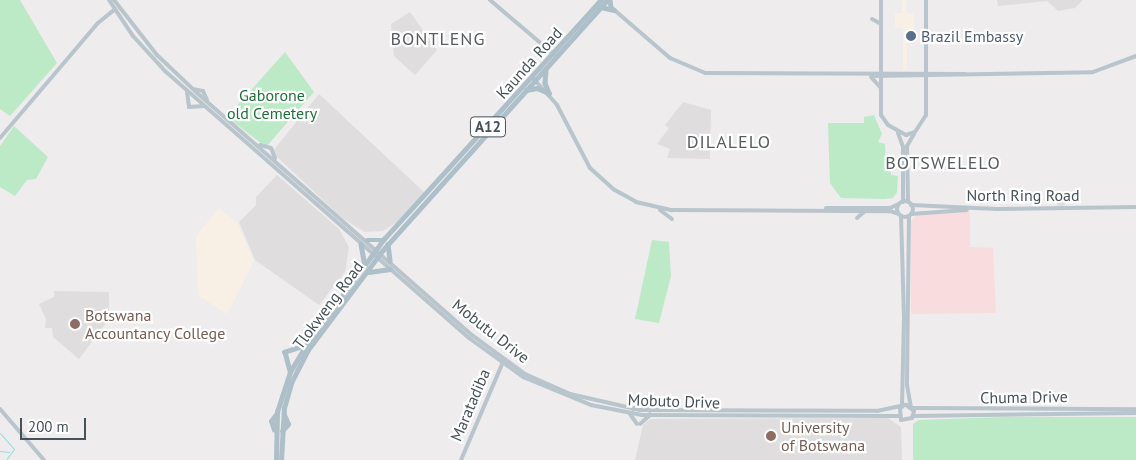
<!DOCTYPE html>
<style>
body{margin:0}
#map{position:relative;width:1136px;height:460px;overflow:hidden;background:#eeecec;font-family:"PT Sans",sans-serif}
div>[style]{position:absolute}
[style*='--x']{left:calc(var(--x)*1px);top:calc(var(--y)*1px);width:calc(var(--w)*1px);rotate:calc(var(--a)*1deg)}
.commercial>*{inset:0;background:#f9f0e5}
.education>*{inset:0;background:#dfdddd}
.round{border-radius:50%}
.medical>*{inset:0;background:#f8dcde}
.green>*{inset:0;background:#bceac7}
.stream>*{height:1px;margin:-0.5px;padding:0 0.5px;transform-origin:0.5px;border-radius:0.5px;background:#8ddfe3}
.secondary>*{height:4px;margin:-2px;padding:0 2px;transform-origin:2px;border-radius:2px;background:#b9c5cc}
.secondary>.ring{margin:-2px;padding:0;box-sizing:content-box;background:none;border:4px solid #b9c5cc;border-radius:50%}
.primary>*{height:4.5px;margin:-2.25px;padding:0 2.25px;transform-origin:2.25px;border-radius:2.25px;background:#adbfc9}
.dots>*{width:14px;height:14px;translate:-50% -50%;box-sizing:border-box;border:2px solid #fff;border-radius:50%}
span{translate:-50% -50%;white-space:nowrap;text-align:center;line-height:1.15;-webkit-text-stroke:4.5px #fff;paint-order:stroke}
.shield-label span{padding:1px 4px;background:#fff;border:1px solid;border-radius:4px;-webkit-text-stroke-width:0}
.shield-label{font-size:15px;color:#465257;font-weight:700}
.service-label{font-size:16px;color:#4e5e75}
.left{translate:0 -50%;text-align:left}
.street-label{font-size:16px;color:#465257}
.park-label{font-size:16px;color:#1e713a}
.education-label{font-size:16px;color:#785e54}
.neighbourhood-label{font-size:18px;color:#595d60;letter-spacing:1px}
.scale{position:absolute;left:20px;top:418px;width:66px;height:22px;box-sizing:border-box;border:2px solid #465257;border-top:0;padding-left:6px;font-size:15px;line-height:18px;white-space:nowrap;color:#465257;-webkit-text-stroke:4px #fff;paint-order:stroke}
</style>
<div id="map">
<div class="commercial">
<i style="clip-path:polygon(902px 0,906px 0,907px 13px,914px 13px,914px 30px,907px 30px,907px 70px,903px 70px,903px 28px,895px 28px,895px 13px,902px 13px)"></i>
<i style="clip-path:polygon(219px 208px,237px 223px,254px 261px,227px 314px,198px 295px,196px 236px)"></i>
</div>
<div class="education">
<i style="clip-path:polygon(997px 0,1083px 0,1075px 8px,1058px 11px,1047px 1px,998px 6px)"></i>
<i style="clip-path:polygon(410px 12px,437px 50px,415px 75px,394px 56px,391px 24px)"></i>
<i style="clip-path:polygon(319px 94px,424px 192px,397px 222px,383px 231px,365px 232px,342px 218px,272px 152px)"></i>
<i style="clip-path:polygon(683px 102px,711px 110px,710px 159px,667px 158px,670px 149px,657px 144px,669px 128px,665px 125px)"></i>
<i style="clip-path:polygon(277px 175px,339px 229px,349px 247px,345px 272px,319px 305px,255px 260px,239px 222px,256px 205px,256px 197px)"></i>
<i class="round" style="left:1054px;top:192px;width:14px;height:14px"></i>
<i style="clip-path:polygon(54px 291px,109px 292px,109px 319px,79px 359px,53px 337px,52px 328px,45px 328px,46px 319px,39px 304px,54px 297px)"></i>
<i style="clip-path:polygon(888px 418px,901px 427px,902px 460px,635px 460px,643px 425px,650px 419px)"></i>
</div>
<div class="medical">
<i style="clip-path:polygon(944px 212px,970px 212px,970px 247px,993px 248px,996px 313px,912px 314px,911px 311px,911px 221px,918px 214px)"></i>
</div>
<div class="green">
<i style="clip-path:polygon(0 0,20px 0,57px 63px,10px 116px,0 109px)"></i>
<i style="clip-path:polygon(285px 52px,314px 92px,266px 147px,227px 117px)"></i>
<i style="clip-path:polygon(874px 115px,882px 134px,878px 142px,885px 144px,886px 166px,891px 170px,891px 175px,898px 176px,897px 192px,893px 198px,884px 199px,841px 198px,830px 183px,828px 123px,864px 123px,864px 117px)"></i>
<i style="clip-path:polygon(14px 126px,48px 157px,36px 179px,27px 180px,15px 196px,0 187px,0 146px)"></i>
<i style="clip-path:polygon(652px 240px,669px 242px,671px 276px,659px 323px,635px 319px)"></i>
<i style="clip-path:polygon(1004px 417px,1136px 417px,1136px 460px,913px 460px,913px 424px,919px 420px)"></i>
</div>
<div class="stream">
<i style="--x:0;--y:433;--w:21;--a:49"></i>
<i style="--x:14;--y:449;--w:14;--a:126"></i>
<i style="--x:0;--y:451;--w:9;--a:6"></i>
</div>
<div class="secondary">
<i style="--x:109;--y:0;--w:43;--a:56.3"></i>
<i style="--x:133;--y:36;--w:47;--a:47.6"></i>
<i style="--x:165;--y:71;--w:405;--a:41.3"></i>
<i style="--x:469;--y:338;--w:67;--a:35.8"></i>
<i style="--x:523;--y:377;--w:74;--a:22.4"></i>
<i style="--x:591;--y:405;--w:52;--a:11.1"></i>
<i style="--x:642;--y:415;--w:257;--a:0.2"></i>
<i style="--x:114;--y:0;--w:70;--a:52"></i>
<i style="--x:157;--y:55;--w:54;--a:43.5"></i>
<i style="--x:196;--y:92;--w:368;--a:41.4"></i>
<i style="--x:472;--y:335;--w:66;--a:36.3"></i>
<i style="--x:525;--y:374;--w:49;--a:24"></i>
<i style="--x:570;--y:394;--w:72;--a:12.9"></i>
<i style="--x:640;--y:410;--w:237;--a:0.2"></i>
<i style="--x:877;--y:411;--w:30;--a:-12"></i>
<i style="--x:906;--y:405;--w:10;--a:37"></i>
<i style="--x:914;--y:411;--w:7;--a:106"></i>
<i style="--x:912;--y:418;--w:11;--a:170"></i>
<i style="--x:901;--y:420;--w:12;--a:-95"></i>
<i style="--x:490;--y:0;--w:88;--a:40.4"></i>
<i style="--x:881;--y:0;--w:115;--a:90"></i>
<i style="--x:881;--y:115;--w:12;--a:55"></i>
<i style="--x:888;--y:125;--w:21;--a:29"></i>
<i style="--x:906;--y:135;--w:9;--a:-18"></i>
<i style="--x:915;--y:132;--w:20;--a:-57"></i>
<i style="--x:926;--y:115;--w:115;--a:-90"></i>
<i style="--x:612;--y:8;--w:77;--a:40.8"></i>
<i style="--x:670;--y:58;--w:39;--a:23"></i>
<i style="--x:706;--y:73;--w:259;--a:0.2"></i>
<i style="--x:872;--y:19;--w:10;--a:29"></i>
<i style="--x:872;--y:76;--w:221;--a:-1"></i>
<i style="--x:1093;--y:72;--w:46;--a:-20.4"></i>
<i style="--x:532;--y:77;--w:38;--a:48"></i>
<i style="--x:557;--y:105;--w:71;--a:62.4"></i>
<i style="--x:590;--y:168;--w:31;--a:42"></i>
<i style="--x:613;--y:189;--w:26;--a:29"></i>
<i style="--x:636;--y:202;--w:37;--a:13"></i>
<i style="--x:672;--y:210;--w:218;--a:0.3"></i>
<i style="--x:890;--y:211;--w:9;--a:18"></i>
<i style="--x:871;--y:77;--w:15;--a:48"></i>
<i style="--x:193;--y:89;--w:10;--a:11"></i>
<i style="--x:203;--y:91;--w:10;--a:66"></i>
<i style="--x:187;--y:92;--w:15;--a:82"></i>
<i style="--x:189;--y:107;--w:15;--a:-4"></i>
<i style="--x:898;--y:133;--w:15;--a:70"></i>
<i style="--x:903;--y:147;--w:55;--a:90"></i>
<i style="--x:0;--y:138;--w:151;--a:-49.6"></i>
<i style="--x:98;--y:23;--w:22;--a:-39"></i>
<i style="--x:260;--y:145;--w:11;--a:15"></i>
<i style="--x:271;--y:148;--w:11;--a:68"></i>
<i class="ring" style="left:897px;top:201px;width:12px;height:12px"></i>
<i style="--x:908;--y:202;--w:56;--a:-91"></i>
<i style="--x:907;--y:146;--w:14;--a:-60"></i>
<i style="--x:911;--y:205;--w:86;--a:2.7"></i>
<i style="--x:997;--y:209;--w:139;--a:-0.8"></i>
<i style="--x:826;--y:208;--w:64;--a:0"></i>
<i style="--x:890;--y:208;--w:10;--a:-24"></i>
<i style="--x:660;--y:210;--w:15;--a:37"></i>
<i style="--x:911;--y:214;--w:56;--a:-4.1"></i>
<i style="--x:901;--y:216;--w:102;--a:88.3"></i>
<i style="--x:904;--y:318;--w:89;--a:91.3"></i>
<i style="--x:909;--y:216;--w:169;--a:90.7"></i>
<i style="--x:907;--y:385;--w:22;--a:80"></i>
<i style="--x:857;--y:218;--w:11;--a:-41"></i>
<i style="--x:645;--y:401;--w:11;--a:63"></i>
<i style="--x:913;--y:408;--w:223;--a:0.3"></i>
<i style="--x:0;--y:409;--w:67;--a:49.2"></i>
<i style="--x:633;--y:409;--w:9;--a:-32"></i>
<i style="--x:630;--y:414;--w:12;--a:55"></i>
<i style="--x:914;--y:416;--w:222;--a:-0.8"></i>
<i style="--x:640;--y:424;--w:12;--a:-42"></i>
<i style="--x:461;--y:460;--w:107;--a:-66.8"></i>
</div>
<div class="primary">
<i style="--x:610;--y:0;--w:7;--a:82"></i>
<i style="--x:601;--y:7;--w:13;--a:13"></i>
<i style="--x:546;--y:71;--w:12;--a:95"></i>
<i style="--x:545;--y:83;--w:11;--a:68"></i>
<i style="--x:526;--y:90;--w:11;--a:-10"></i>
<i style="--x:537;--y:88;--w:13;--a:23"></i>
<i style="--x:367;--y:240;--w:16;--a:0"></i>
<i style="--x:361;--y:244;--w:22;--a:80"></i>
<i style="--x:388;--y:244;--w:17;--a:83"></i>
<i style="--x:369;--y:272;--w:21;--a:-8"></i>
<i style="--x:316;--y:327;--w:11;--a:-80"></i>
<i style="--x:318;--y:316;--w:10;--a:-17"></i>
<i style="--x:284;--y:352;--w:20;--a:-18"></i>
<i style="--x:285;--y:352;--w:20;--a:75"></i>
<i style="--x:274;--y:430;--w:9;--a:-108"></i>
<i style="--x:271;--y:421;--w:10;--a:-53"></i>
<i style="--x:282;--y:431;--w:9;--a:-49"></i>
<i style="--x:288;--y:424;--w:10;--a:-114"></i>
<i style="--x:276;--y:460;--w:48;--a:-88.8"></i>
<i style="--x:277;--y:412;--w:42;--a:-72"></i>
<i style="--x:290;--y:372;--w:31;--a:-59"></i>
<i style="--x:306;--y:345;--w:132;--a:-53.7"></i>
<i style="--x:384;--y:239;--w:323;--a:-47.8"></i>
<i style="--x:281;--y:460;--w:52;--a:-86.7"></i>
<i style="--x:284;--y:408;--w:26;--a:-74"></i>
<i style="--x:291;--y:383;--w:36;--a:-63"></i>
<i style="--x:307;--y:351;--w:125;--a:-53.1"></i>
<i style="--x:382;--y:251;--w:337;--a:-48.1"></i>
</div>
<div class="dots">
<i style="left:911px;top:36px;background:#5c6f8a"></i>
<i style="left:75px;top:324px;background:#8d6e63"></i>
<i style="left:771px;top:436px;background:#8d6e63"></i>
</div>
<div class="shield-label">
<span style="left:488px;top:127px">A12</span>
</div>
<div class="service-label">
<span class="left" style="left:921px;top:36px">Brazil Embassy</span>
</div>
<div class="street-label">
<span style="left:529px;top:63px;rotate:-48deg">Kaunda Road</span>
<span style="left:1023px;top:195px">North Ring Road</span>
<span style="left:328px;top:305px;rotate:-53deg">Tlokweng Road</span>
<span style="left:491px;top:331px;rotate:38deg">Mobutu Drive</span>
<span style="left:1024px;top:397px;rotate:-1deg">Chuma Drive</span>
<span style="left:674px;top:401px;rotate:2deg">Mobuto Drive</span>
<span style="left:470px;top:405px;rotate:-67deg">Maratadiba</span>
</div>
<div class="park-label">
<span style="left:272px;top:104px">Gaborone<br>old Cemetery</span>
</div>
<div class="education-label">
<span class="left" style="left:85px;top:324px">Botswana<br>Accountancy College</span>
<span class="left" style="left:781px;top:436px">University<br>of Botswana</span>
</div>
<div class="neighbourhood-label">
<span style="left:438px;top:39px">BONTLENG</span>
<span style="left:729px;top:142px">DILALELO</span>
<span style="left:943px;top:163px">BOTSWELELO</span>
</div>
<div class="scale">200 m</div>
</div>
